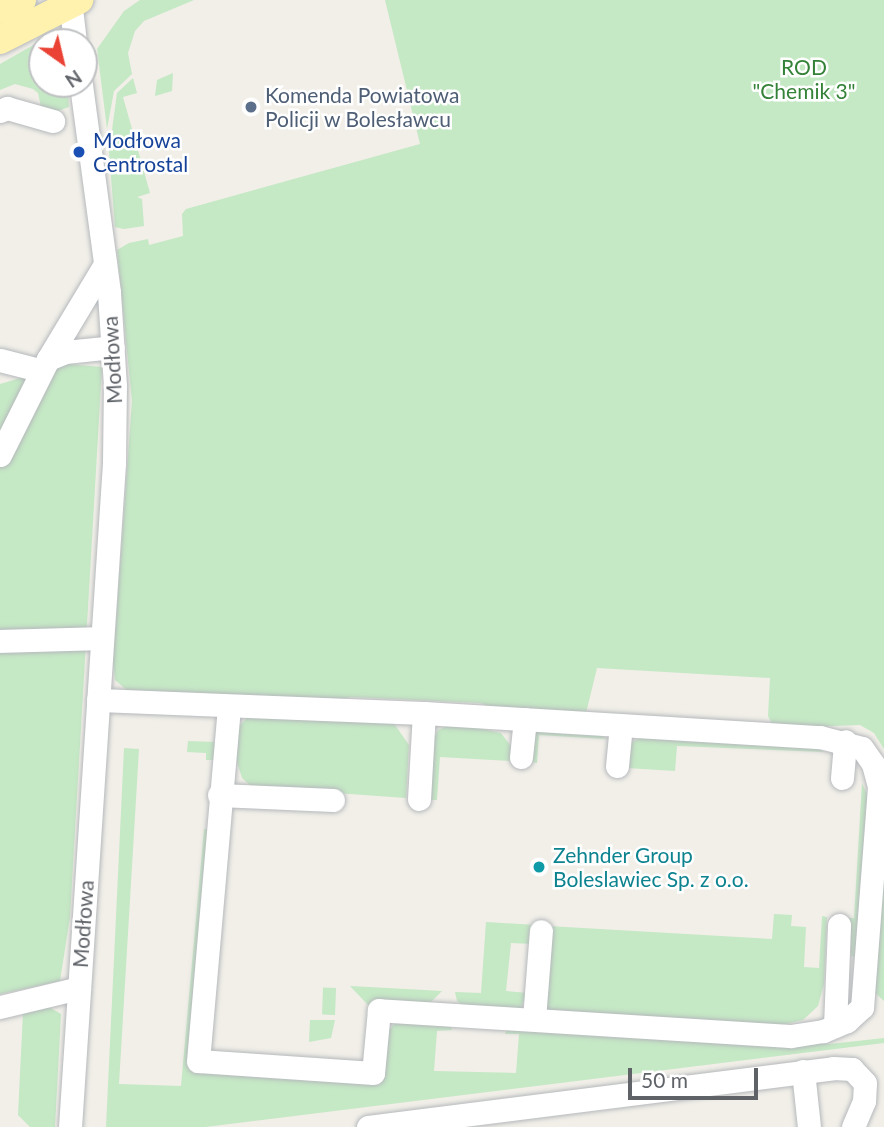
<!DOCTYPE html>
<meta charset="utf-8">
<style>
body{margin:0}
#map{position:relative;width:884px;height:1127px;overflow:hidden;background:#f1efe8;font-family:Lato,sans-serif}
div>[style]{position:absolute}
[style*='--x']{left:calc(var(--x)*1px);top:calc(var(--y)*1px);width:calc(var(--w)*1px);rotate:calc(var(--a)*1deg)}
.green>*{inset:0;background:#c5e8c5;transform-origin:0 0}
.roads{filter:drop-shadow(0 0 2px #b5b8bc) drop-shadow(0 0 2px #b5b8bc)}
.minor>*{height:23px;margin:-11.5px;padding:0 11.5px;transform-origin:11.5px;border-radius:11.5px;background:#fff}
.major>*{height:28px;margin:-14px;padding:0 14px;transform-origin:14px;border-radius:14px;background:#fff2af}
.dots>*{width:19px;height:19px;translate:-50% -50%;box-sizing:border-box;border:4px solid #fff;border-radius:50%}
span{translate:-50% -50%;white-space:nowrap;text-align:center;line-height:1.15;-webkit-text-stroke:5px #fff;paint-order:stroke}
.park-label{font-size:21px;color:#348238}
.service-label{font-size:21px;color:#4e5e75}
.left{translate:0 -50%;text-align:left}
.transit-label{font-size:21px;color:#164399}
.street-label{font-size:21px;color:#5f6368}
.culture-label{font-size:21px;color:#0d838f}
.north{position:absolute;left:28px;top:28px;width:70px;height:70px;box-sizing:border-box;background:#fff;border:2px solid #bfc1c3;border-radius:50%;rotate:146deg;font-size:19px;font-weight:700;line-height:28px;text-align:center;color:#5f6368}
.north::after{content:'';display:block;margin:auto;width:24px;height:32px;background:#ea4335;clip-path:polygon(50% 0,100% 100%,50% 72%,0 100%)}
.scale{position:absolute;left:628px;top:1068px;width:130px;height:32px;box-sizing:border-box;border:4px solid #5f6368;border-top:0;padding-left:9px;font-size:21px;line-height:24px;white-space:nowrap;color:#5f6368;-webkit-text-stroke:5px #fff;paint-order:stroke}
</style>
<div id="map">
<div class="green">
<i style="clip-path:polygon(140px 0,194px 0,144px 21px,135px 31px,128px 53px,132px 74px,114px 91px,107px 129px,97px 49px,124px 11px)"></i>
<i style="clip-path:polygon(385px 0,884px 0,884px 749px,874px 733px,860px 725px,780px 728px,772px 724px,768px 716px,770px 678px,597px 668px,586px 713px,507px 713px,480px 703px,351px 697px,325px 703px,129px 692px,115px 680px,113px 662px,132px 401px,117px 250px,129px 243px,148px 239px,149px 245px,183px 236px,182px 214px,186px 209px,420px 144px)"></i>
<i style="clip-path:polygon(44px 39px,48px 42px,42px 42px,42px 84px,67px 84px,69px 107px,43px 116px,38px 93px,33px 89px,15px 84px,0 90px,0 64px)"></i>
<i style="clip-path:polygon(173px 73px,172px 91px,155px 96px,157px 80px)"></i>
<i style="clip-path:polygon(133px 78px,137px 93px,123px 97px,150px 193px,137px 197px,142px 199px,144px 226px,124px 229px,115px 227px,109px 152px,117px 93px)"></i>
<i style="clip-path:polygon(68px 364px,102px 367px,70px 917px,60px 981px,0 994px,0 384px)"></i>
<i style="clip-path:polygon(248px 716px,393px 722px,409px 745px,406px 798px,252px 787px,242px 778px,235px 756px,237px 729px)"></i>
<i style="clip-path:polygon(454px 723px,501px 733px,513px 749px,512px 761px,440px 757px,437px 800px,427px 800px,430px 746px,438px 730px)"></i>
<i style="clip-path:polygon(538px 730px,595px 731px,606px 739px,539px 735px,537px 763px,530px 762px,533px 735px)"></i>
<i style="clip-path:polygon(649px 734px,812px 746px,824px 752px,677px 746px,675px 771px,627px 768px,630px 743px)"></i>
<i style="clip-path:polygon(188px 741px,216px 742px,215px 760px,206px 760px,206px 753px,187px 752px)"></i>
<i style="clip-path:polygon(124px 748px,139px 749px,119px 1084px,181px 1086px,204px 829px,209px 829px,193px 1073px,380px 1085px,385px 1034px,396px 1022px,449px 1023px,452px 1030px,437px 1031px,434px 1071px,516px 1073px,519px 1034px,505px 1034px,508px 1026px,830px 1044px,884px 1038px,884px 1043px,205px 1127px,106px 1127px)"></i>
<i style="clip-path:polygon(862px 783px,870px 801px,858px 957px,851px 956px,849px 918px,854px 918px)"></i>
<i style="clip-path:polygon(884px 824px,884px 1001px,873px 991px)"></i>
<i style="clip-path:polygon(774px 914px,792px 915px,791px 926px,806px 927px,804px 967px,819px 968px,822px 916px,827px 917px,824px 984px,818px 1006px,803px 1020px,773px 1027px,555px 1015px,545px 1009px,548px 926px,772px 939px)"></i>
<i style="clip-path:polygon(486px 922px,536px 925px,533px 944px,511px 943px,506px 991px,528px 993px,519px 1011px,469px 1010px,457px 1001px,455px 992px,481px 993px)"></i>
<i style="clip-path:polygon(350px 986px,442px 991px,426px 1007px,368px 1005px)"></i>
<i style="left:336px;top:988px;width:27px;height:13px;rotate:92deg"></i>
<i style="clip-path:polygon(44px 1004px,61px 1014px,55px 1127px,30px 1127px,18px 1115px,23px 1012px)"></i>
<i style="clip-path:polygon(310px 1020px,335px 1020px,331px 1038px,309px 1042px)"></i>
</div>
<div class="roads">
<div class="minor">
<i style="--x:70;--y:0;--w:42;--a:83.2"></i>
<i style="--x:0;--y:111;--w:8;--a:-23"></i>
<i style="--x:7;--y:108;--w:48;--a:15.8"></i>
<i style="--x:48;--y:359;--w:111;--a:-59"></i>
<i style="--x:0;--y:360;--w:40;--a:14.4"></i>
<i style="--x:0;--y:455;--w:107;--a:-63.4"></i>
<i style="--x:48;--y:359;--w:18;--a:-22"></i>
<i style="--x:65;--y:352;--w:48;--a:-5.9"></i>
<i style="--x:0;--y:641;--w:101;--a:-1.7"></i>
<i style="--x:98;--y:700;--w:326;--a:2.3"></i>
<i style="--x:424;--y:713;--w:397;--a:3.5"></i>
<i style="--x:820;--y:737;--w:43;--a:14.7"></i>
<i style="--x:862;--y:748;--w:19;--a:55"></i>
<i style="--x:873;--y:764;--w:24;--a:75"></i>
<i style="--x:879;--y:787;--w:221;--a:94.4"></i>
<i style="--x:862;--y:1007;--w:21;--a:137"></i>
<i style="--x:847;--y:1021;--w:26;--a:157"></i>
<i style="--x:823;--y:1031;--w:33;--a:171"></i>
<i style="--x:790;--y:1036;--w:412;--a:-176.4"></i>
<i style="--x:379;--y:1010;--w:63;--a:95.4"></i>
<i style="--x:373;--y:1073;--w:175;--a:-176.1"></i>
<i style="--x:198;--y:1061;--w:355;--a:-85"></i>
<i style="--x:521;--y:757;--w:38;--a:-84"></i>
<i style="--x:617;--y:766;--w:41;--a:-84.4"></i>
<i style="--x:842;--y:778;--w:37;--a:-85"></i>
<i style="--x:219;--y:795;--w:114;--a:2.5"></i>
<i style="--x:419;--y:799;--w:86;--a:-86.7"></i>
<i style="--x:0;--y:1007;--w:81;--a:-13.5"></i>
<i style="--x:534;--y:1019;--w:88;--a:-85.5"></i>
<i style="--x:835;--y:1026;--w:101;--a:-87.7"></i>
<i style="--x:803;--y:1071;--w:56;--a:83.9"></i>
<i style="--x:70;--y:1127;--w:665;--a:-86.21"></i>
<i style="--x:114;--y:463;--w:77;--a:-89.3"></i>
<i style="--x:115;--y:386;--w:94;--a:-93.7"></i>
<i style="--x:109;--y:292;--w:210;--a:-97.7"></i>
<i style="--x:368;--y:1127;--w:469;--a:-7.2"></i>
<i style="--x:833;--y:1068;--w:19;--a:3"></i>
<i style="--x:852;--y:1069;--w:19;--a:47"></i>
<i style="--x:865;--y:1083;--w:18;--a:93"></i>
<i style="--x:864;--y:1101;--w:28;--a:113"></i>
</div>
<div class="major">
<i style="--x:0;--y:10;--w:24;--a:-24"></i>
<i style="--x:0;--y:40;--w:89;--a:-26.9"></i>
</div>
</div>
<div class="dots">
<i style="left:251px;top:107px;background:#5c6f8a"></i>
<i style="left:79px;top:152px;background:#1a4fb4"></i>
<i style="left:539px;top:867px;background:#0f9aa8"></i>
</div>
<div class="park-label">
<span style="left:804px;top:79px">ROD<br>"Chemik 3"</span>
</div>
<div class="service-label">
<span class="left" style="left:265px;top:107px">Komenda Powiatowa<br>Policji w Bolesławcu</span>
</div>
<div class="transit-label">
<span class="left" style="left:93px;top:152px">Modłowa<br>Centrostal</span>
</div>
<div class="street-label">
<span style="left:112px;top:360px;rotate:-93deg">Modłowa</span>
<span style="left:83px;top:924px;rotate:-86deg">Modłowa</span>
</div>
<div class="culture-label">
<span class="left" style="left:553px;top:867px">Zehnder Group<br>Boleslawiec Sp. z o.o.</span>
</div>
<div class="north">N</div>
<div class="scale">50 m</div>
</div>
